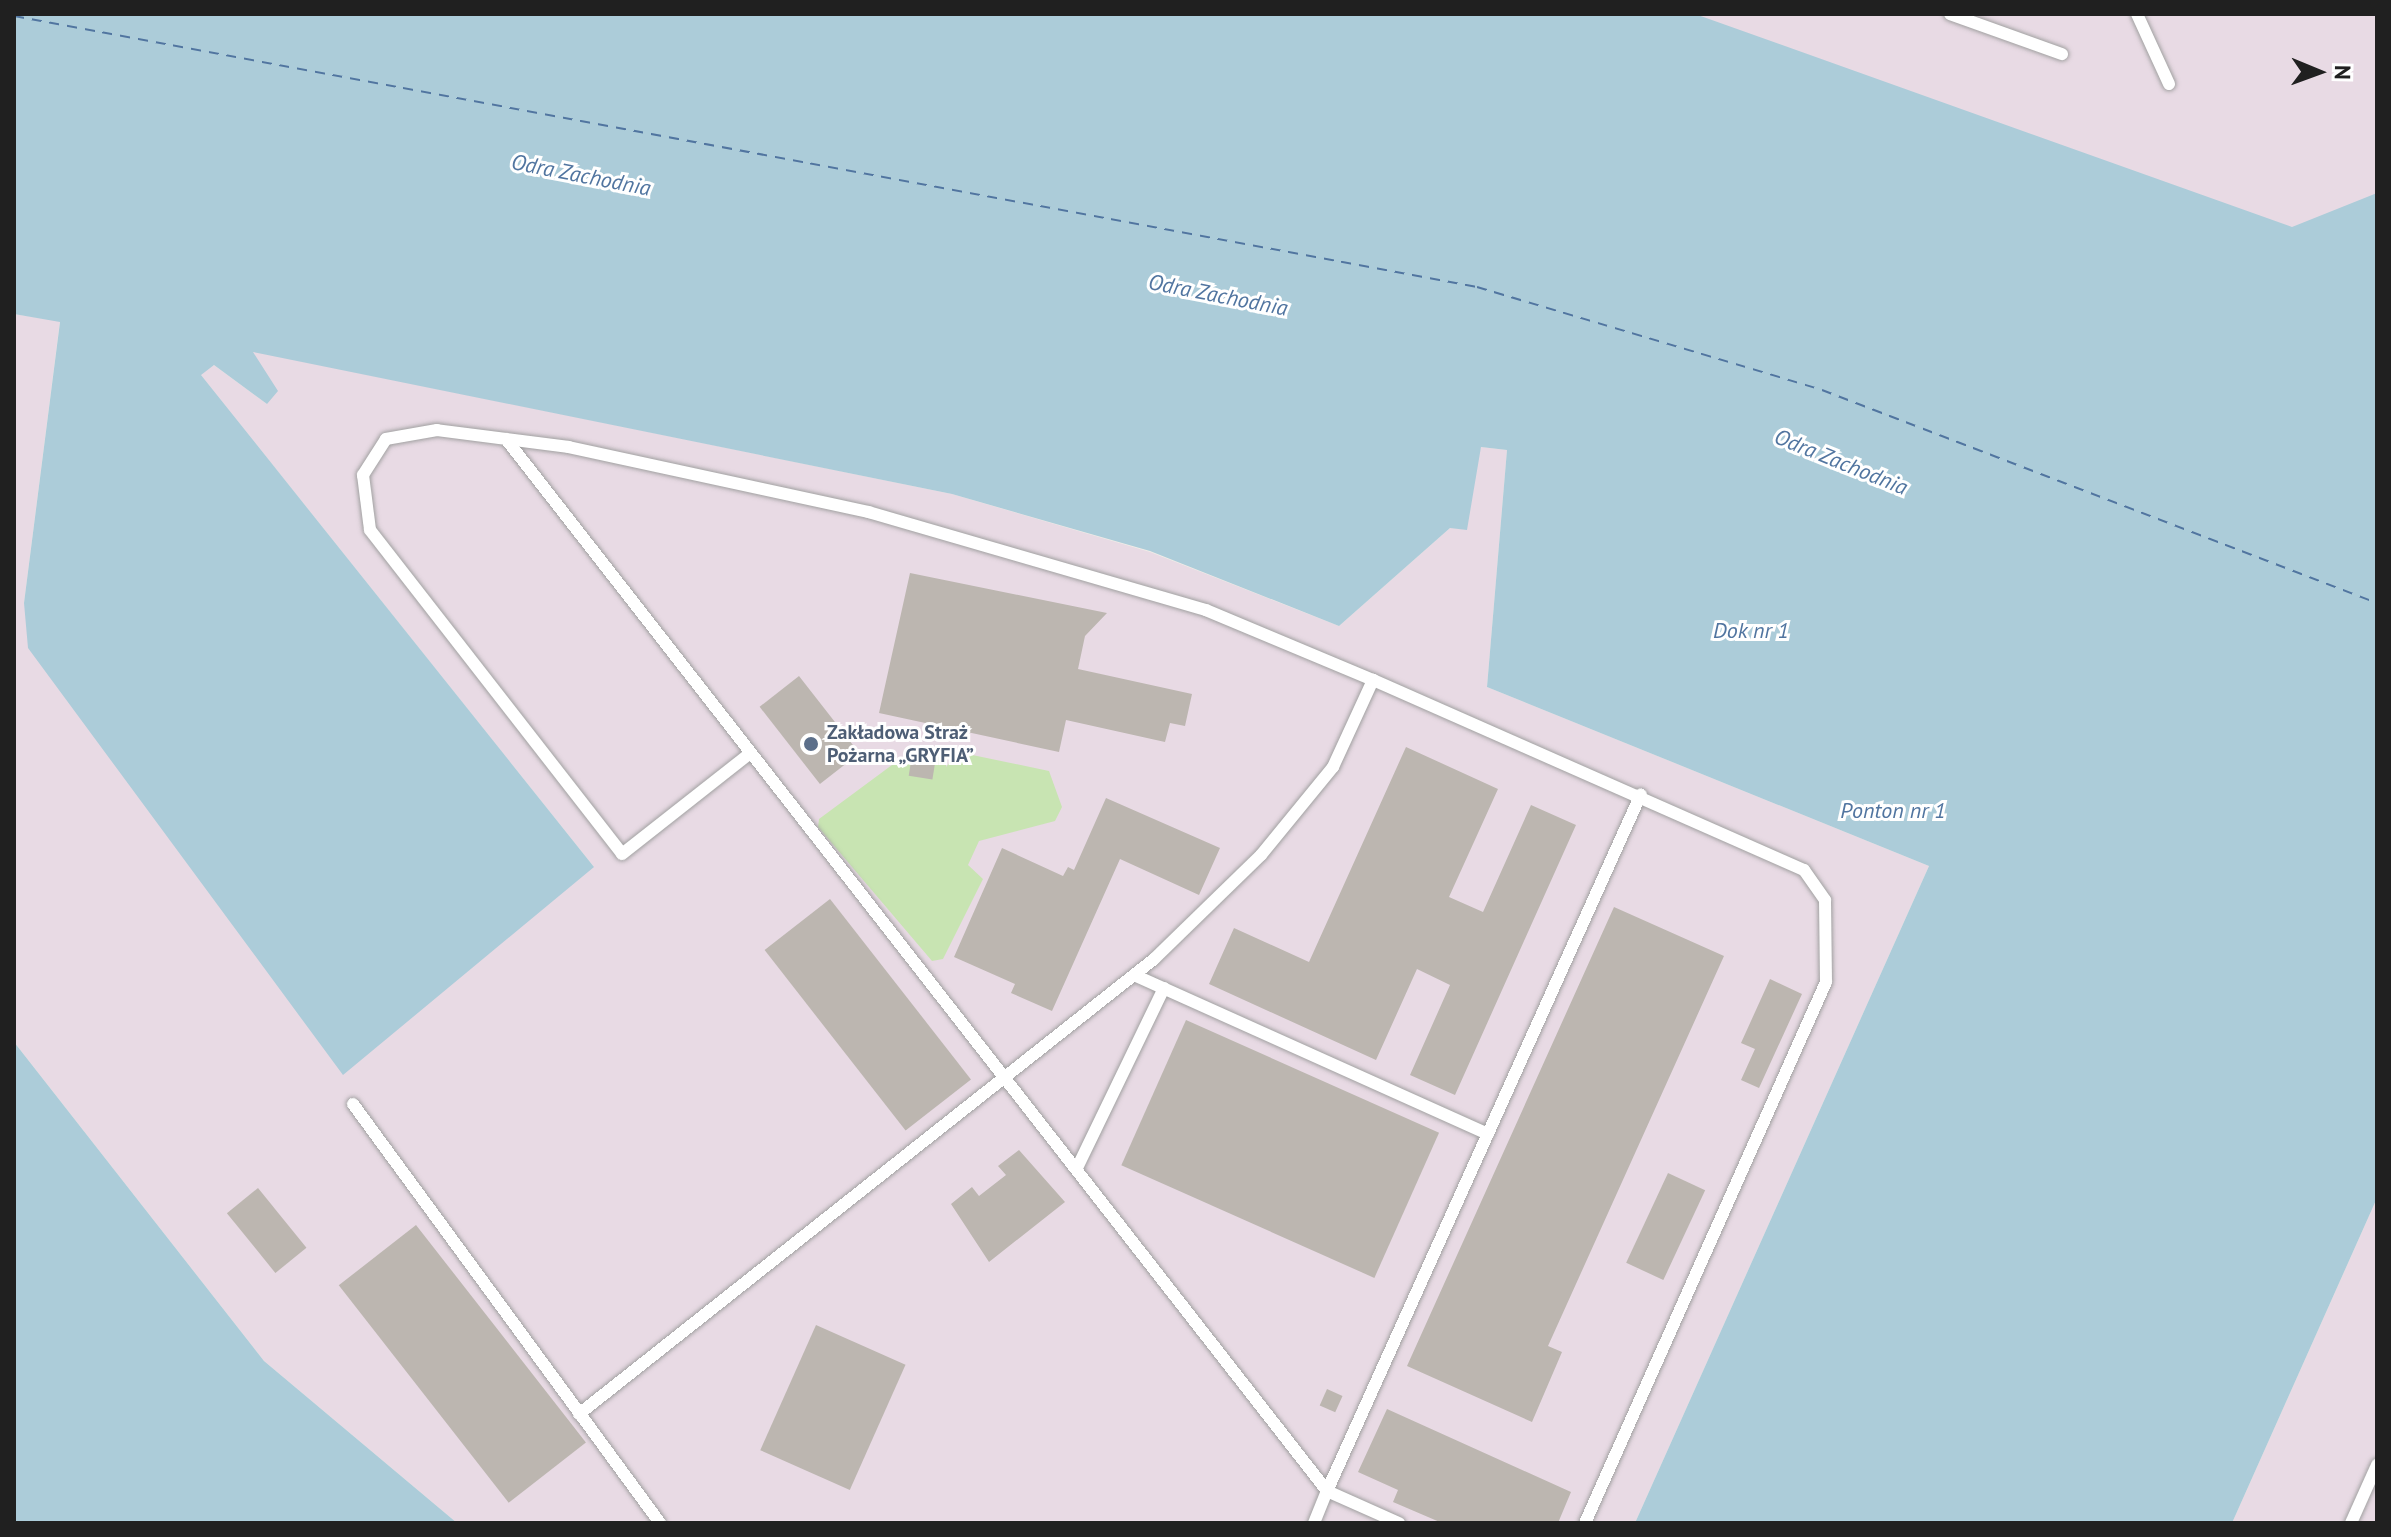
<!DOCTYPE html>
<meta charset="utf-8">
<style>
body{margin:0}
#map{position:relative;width:2391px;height:1537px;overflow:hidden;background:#efede7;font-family:"PT Sans",sans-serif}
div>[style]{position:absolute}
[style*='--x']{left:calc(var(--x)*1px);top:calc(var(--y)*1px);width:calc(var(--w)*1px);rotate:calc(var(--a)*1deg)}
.industrial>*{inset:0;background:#e8dae4}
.grass>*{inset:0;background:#c8e4b2}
.water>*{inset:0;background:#acccd9}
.ferry>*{height:2px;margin-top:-1px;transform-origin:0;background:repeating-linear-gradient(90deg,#5175a0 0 10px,transparent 0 18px)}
.building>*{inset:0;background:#bcb6b0;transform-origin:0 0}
.roads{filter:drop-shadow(0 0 2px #a1a1a1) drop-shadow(0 0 2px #a1a1a1)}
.service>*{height:12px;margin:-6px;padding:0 6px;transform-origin:6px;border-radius:6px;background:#fff}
.dots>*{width:22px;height:22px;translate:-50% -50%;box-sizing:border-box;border:4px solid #fff;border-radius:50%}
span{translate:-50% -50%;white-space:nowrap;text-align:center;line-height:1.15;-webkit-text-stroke:6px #fff;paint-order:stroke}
.service-label{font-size:20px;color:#4e5e75;font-weight:700}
.left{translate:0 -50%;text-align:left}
.water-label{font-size:22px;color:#5175a0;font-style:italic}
.frame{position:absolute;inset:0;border:16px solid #202020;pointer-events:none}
.north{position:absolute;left:2279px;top:32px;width:80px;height:80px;-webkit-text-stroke:6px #fff;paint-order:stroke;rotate:91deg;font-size:22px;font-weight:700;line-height:32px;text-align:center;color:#202020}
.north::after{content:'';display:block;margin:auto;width:28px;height:36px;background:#202020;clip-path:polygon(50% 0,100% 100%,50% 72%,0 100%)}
</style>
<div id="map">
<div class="industrial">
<i style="clip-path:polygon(1358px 14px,2377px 14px,2377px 430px)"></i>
<i style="clip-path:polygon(14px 314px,60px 321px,24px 603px,594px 867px,200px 374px,214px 365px,267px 404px,252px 351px,952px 494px,1150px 552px,1339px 626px,1450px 528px,1481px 447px,1507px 450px,1487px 687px,1929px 866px,1635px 1523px,457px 1523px,264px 1361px,14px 1042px)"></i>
<i style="clip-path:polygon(2377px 1198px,2377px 1523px,2232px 1523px)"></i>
</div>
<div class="grass">
<i style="clip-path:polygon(919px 745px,946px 750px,946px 767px,958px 752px,1049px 771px,1062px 807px,1055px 821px,979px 841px,968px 865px,983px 879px,943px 959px,932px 961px,818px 827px,819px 819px)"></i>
</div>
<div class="water">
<i style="clip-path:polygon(14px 14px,1695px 14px,2292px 227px,2377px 193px,2377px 1198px,2232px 1523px,1635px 1523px,1929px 866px,1487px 687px,1507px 450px,1481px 447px,1467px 530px,1450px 528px,1339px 626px,1150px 551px,952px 494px,253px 352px,278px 391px,267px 404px,214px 365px,201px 375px,594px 867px,343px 1075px,28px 648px,24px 603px,60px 322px,14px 314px)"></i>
<i style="clip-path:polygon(14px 1042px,264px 1361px,457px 1523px,14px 1523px)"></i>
</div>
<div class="ferry">
<i style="--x:14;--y:16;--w:1488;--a:10.49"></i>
<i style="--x:1477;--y:287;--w:360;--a:16.6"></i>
<i style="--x:1822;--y:390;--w:594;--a:21"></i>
</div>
<div class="building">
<i style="clip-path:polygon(910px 573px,1107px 613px,1085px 636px,1078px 669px,1192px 694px,1185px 726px,1170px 723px,1165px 742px,1066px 720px,1059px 752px,879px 713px)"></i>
<i style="left:799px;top:676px;width:98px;height:50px;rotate:52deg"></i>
<i style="clip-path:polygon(1406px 747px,1498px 789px,1449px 897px,1483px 912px,1531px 805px,1576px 825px,1455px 1095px,1410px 1075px,1450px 985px,1417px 969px,1376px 1060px,1209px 984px,1234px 928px,1309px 962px)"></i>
<i style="left:912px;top:755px;width:24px;height:21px;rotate:9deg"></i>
<i style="clip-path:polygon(1106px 798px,1220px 848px,1199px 895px,1120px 859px,1052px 1011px,1011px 993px,1015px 984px,954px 957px,1002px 848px,1063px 876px,1068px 867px,1074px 870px)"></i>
<i style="left:830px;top:899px;width:229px;height:83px;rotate:52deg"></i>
<i style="clip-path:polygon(1614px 907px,1724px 956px,1548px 1346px,1562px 1352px,1532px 1422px,1407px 1366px)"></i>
<i style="clip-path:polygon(1770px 979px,1802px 994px,1759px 1088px,1741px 1080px,1755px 1049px,1741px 1043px)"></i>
<i style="left:1186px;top:1020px;width:277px;height:159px;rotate:24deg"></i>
<i style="clip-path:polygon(1019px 1150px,1065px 1202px,989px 1262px,951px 1204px,972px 1187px,979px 1196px,1006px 1175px,998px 1166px)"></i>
<i style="left:1668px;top:1173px;width:41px;height:99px;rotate:25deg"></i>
<i style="left:258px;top:1188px;width:77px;height:40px;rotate:51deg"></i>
<i style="left:416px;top:1225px;width:276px;height:98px;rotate:52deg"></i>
<i style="left:816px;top:1325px;width:98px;height:137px;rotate:24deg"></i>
<i style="left:1327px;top:1389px;width:17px;height:18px;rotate:24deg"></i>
<i style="clip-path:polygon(1387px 1409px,1571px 1492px,1558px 1523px,1442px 1523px,1393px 1502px,1398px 1490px,1358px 1472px)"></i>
</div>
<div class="roads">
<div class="service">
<i style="--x:1950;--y:14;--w:119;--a:19.7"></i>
<i style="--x:2137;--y:14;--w:77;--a:65.4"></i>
<i style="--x:506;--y:439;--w:1334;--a:52.03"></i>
<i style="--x:1327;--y:1491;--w:764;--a:-65.75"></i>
<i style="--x:1373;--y:680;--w:471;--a:23.8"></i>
<i style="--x:1804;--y:870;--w:37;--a:55"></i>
<i style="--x:1825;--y:900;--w:82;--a:89.3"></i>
<i style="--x:1826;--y:982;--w:592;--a:114.01"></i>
<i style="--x:1134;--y:975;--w:388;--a:24.2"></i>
<i style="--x:353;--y:1104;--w:519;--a:53.77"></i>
<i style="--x:1077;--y:1168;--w:200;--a:-64.2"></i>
<i style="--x:579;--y:1414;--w:733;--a:-38.35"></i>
<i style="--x:1154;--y:959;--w:149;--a:-44.2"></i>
<i style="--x:1261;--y:855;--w:114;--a:-50.7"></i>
<i style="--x:1333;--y:767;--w:96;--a:-65.3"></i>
<i style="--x:1373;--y:680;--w:181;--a:-157.3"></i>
<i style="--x:1206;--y:610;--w:351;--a:-163.8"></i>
<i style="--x:869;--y:512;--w:307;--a:-167.8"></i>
<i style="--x:569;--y:447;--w:133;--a:-172.7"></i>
<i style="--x:437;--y:430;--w:52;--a:170"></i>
<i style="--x:386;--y:439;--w:43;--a:122.6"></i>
<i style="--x:363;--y:475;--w:55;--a:82.7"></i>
<i style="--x:370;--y:530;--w:410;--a:52.1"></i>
<i style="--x:622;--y:854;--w:160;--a:-38.2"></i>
<i style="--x:1314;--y:1523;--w:35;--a:-68"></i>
<i style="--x:1327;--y:1491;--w:79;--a:24"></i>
<i style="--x:2351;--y:1523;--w:64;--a:-65.9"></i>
</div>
</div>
<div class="dots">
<i style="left:811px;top:744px;background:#5c6f8a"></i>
</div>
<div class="service-label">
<span class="left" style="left:827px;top:744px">Zakładowa Straż<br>Pożarna „GRYFIA”</span>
</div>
<div class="water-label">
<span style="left:581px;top:175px;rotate:11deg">Odra Zachodnia</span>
<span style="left:1218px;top:295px;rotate:11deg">Odra Zachodnia</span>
<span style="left:1841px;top:462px;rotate:22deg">Odra Zachodnia</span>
<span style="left:1751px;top:631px">Dok nr 1</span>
<span style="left:1893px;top:811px">Ponton nr 1</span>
</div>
<div class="frame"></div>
<div class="north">N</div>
</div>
